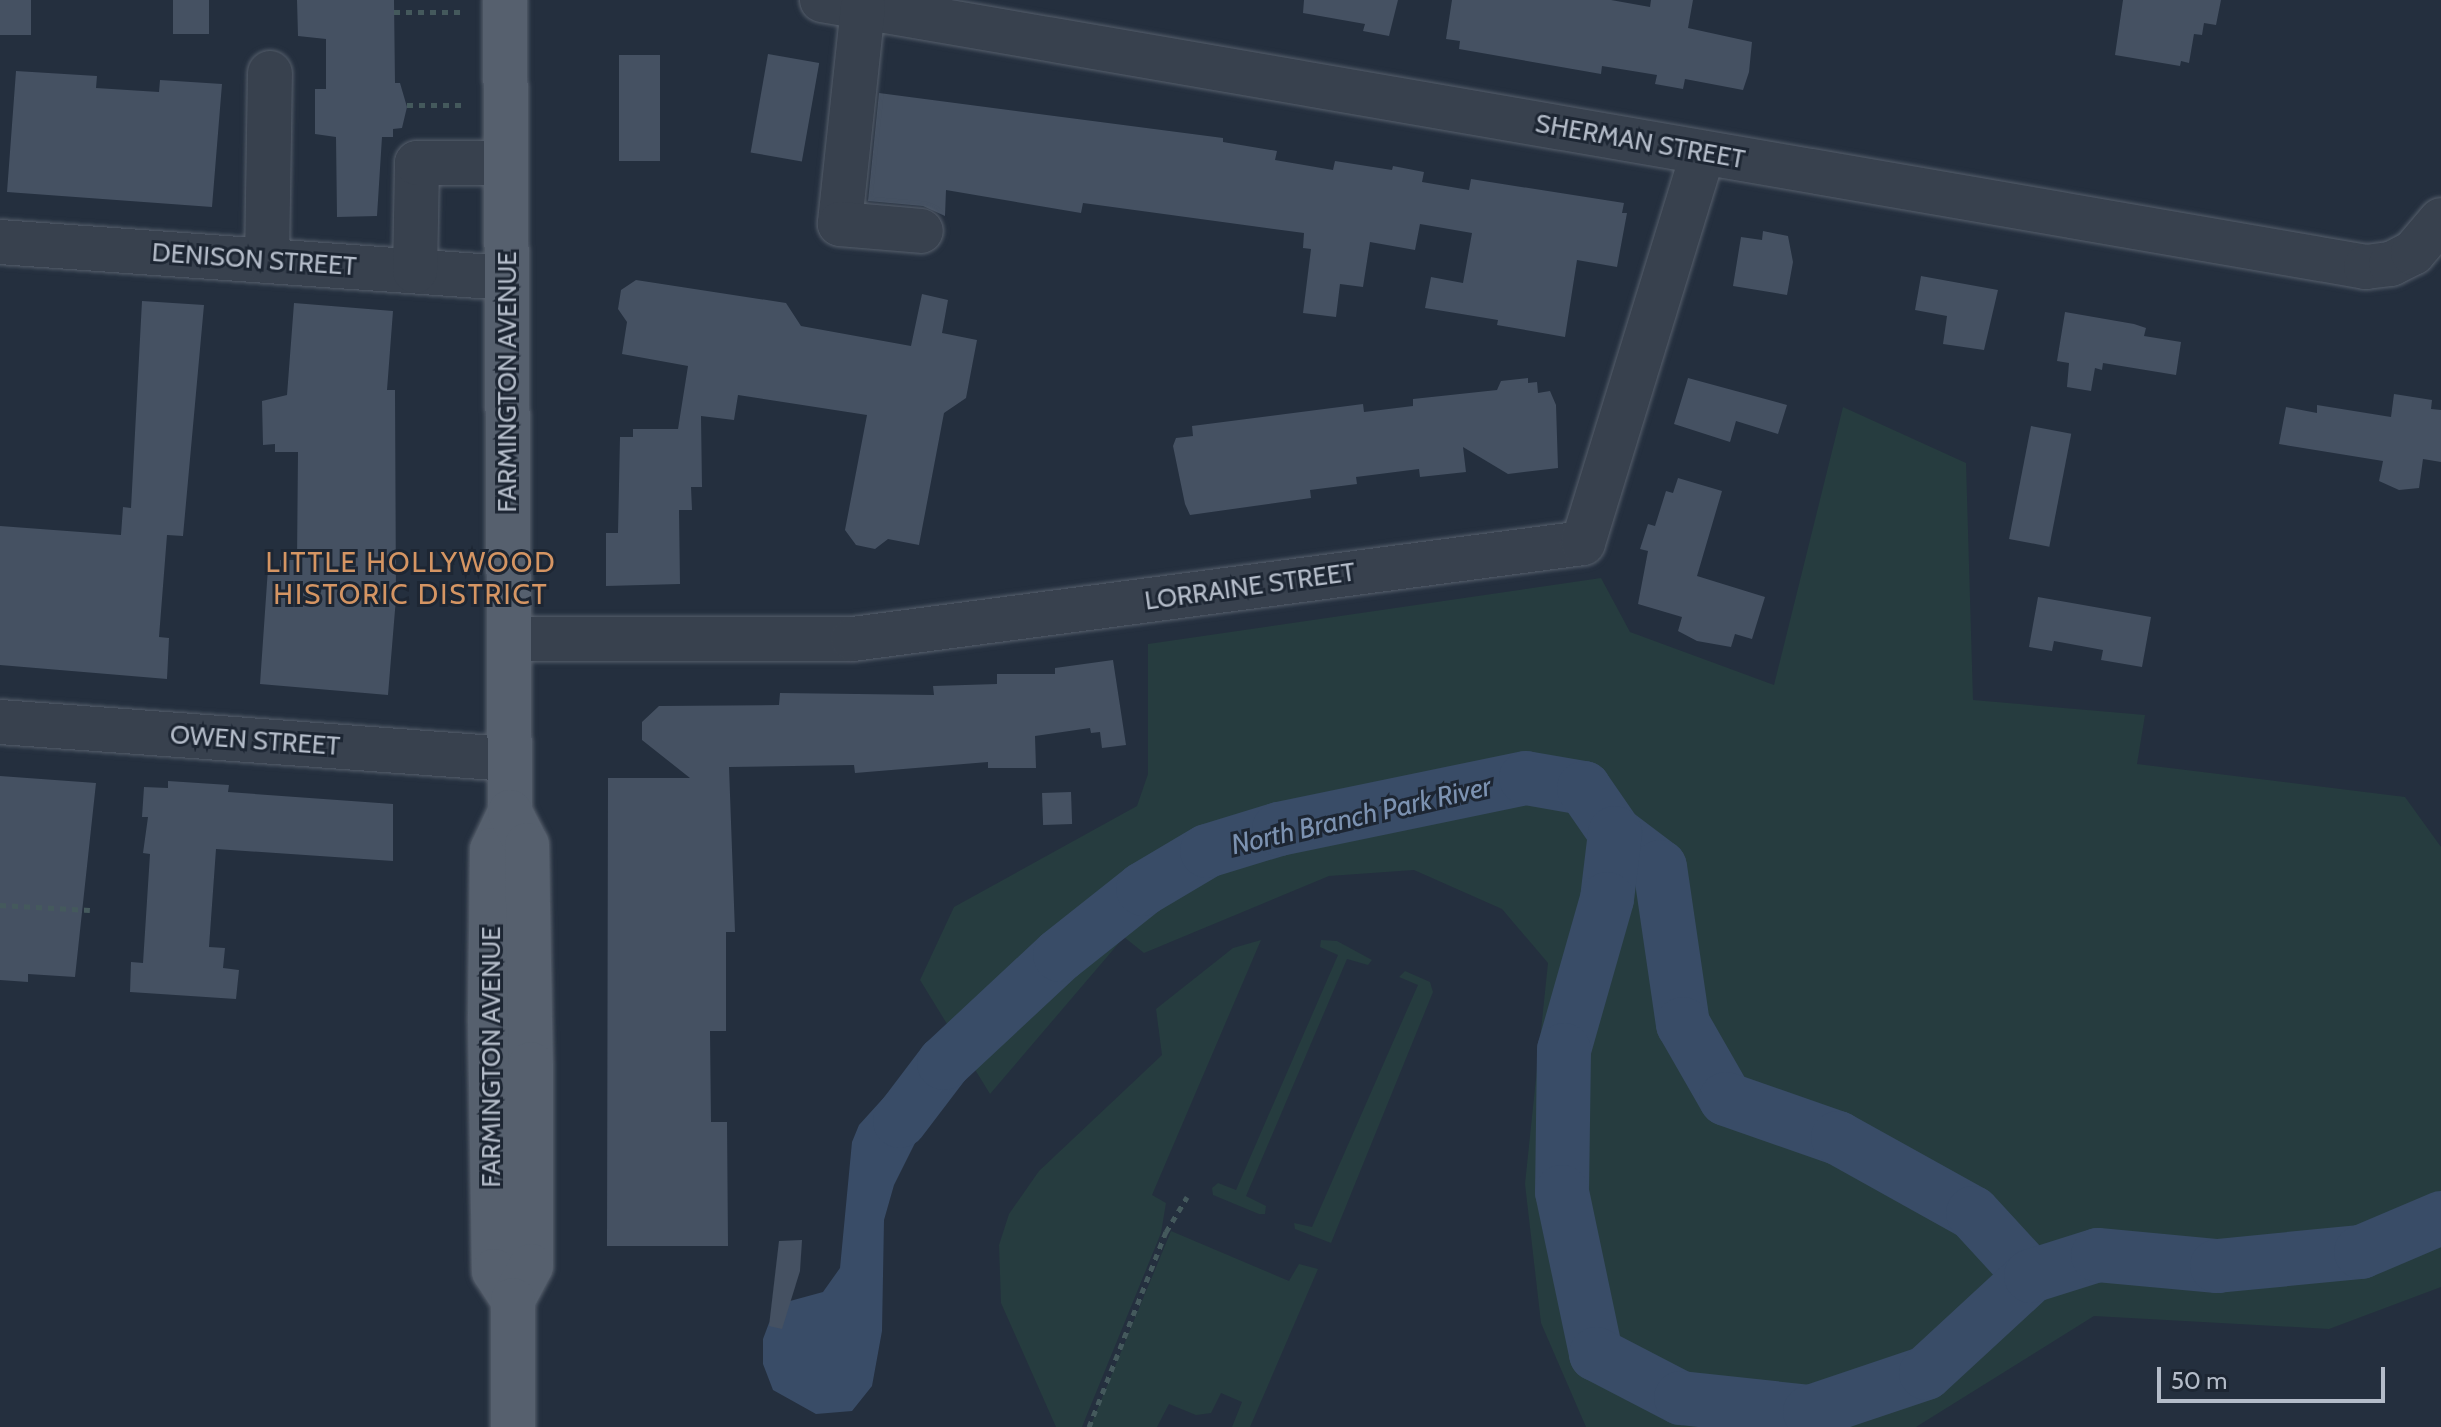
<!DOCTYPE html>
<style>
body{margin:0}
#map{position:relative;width:2441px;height:1427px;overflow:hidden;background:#242f3e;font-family:Cabin,sans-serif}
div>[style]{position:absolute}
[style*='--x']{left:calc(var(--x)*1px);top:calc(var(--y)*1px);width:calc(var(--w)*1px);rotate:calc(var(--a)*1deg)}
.green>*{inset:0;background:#263c3f}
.water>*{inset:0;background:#394c67}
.river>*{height:54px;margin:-27px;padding:0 27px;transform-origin:27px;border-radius:27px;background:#394c67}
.building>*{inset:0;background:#455162;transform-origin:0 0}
.path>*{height:5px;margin-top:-2.5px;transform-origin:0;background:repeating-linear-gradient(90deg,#44595c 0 6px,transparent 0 12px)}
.roads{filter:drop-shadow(0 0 2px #565f6c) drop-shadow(0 0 2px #565f6c)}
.minor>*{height:44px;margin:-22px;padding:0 22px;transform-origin:22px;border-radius:22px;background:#38414e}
.major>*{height:44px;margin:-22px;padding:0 22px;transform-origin:22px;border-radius:22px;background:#56606e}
span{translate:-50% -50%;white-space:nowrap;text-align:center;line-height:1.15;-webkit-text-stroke:6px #1d2633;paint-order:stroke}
.street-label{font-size:26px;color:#b4bcc9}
.neighbourhood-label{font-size:28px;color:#d59563;letter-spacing:2px}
.water-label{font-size:28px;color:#7c92b1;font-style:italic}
.scale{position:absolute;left:2157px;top:1367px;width:228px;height:36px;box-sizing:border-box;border:4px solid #b4bcc9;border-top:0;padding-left:10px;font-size:24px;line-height:28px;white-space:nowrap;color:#b4bcc9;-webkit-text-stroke:6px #1d2633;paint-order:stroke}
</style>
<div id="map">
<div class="green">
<i style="clip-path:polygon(1843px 407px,1966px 463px,1973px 700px,2145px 715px,2137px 764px,2405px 797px,2441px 847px,2441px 1287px,2329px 1329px,2094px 1316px,1916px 1427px,1586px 1427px,1541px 1323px,1525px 1184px,1548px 963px,1502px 909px,1414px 870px,1329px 876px,1144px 953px,1124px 937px,990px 1094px,920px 980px,954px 907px,1137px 806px,1148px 774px,1148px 644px,1601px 578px,1630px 632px,1774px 685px)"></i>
<i style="clip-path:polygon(1261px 940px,1152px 1195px,1166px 1203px,1161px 1233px,1082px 1427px,1056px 1427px,1001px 1303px,999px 1245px,1009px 1214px,1039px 1171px,1162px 1055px,1156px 1009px,1233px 948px)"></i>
<i style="clip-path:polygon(1321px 940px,1337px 941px,1372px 960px,1368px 965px,1347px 959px,1246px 1196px,1266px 1206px,1265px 1214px,1259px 1214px,1213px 1195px,1212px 1188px,1218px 1183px,1236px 1190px,1338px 955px,1320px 947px)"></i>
<i style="clip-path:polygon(1405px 971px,1430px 982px,1433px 992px,1331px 1243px,1295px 1229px,1294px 1223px,1312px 1227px,1418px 985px,1399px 977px)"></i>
<i style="clip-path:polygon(1171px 1231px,1289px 1281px,1299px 1264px,1318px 1269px,1250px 1427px,1232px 1427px,1242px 1402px,1221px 1393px,1211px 1413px,1196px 1415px,1169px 1404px,1157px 1427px,1090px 1427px)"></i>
</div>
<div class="water">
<i style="clip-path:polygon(928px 1049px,944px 1063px,953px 1087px,930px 1113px,894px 1185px,884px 1220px,882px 1331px,872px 1386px,852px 1411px,816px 1414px,773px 1390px,763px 1364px,763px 1339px,769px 1323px,790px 1301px,823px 1292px,840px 1268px,852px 1142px,859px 1125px)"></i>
</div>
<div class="river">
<i style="--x:1615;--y:833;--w:56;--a:37.1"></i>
<i style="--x:1660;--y:867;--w:159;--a:81.7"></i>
<i style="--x:1683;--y:1024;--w:86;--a:60.2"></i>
<i style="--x:1726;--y:1099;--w:119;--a:19.2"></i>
<i style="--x:1838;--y:1138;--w:154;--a:29.1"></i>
<i style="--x:1973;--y:1213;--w:86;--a:47.4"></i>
<i style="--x:900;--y:1121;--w:73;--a:-52.8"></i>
<i style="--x:944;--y:1063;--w:158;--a:-43"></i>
<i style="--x:1060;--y:955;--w:106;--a:-38.5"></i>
<i style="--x:1143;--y:889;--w:74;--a:-30.7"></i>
<i style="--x:1207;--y:851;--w:75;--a:-17"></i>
<i style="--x:1279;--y:829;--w:252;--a:-11.7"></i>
<i style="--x:1526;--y:778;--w:59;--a:9.8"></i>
<i style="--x:1584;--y:788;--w:55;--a:55.4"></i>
<i style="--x:1615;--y:833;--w:66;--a:96.9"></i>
<i style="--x:1607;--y:899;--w:157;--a:105.9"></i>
<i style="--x:1564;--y:1050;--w:142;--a:90.8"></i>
<i style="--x:1562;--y:1192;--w:166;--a:78.1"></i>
<i style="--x:1596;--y:1354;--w:96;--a:27.4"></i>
<i style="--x:1681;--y:1398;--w:130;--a:6.2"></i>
<i style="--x:1810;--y:1412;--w:122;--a:-18.6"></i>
<i style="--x:1926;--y:1373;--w:143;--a:-42.7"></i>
<i style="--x:2031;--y:1276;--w:70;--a:-17.4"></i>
<i style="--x:2098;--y:1255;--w:120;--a:5.3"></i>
<i style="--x:2217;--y:1266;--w:145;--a:-5.6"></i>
<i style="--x:2361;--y:1252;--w:87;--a:-23"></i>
</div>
<div class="building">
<i style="left:0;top:0;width:31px;height:35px"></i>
<i style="left:173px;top:0;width:36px;height:34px"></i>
<i style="clip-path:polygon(297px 0,394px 0,395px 83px,400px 83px,407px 107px,402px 128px,393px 129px,393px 137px,382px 137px,377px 216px,337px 217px,336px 137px,315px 134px,315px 89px,326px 89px,326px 39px,298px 36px)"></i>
<i style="clip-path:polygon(1304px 0,1398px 0,1389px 36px,1363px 31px,1365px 24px,1303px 13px)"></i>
<i style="clip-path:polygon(1452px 0,1611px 0,1650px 7px,1651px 0,1693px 0,1688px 28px,1752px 42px,1749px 72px,1743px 90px,1685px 79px,1683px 89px,1655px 84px,1657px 75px,1602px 66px,1601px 74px,1459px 49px,1460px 41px,1446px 39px)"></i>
<i style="clip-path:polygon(2123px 0,2221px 0,2216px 25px,2204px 23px,2202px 35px,2194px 34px,2189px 63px,2181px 61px,2180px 66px,2115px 55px)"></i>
<i style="left:768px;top:54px;width:52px;height:100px;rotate:10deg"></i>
<i style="left:619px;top:55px;width:41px;height:106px"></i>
<i style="clip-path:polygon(16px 71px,97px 76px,96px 88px,159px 92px,160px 80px,222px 84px,212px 207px,7px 192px)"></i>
<i style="clip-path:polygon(879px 93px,1223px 138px,1223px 142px,1277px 151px,1275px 160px,1333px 170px,1335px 161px,1392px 170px,1393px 166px,1424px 172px,1422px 182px,1469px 190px,1471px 179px,1624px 203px,1622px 213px,1627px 213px,1617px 267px,1577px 260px,1565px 337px,1497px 325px,1498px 320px,1425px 308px,1431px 277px,1463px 283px,1472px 233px,1420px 224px,1415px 250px,1370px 242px,1363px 287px,1340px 284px,1336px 317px,1303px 313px,1311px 249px,1303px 248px,1304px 233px,1083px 203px,1081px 213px,946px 190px,945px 216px,923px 206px,868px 201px)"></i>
<i style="clip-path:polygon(1763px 231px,1788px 236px,1793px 262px,1787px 295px,1733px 286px,1741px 237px,1762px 240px)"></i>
<i style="clip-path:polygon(1921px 276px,1998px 290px,1984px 350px,1943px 344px,1947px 316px,1915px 310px)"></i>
<i style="clip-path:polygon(636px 280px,786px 303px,801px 326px,911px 346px,922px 294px,948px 300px,942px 333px,977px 340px,966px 398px,944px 413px,919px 545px,888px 539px,875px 549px,856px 545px,845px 530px,867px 415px,738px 395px,734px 420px,701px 416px,702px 487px,691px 487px,692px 510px,679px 510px,680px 584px,606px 586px,606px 533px,618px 533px,620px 437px,633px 437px,633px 429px,678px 429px,688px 366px,622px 354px,627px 322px,618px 309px,621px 290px)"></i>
<i style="clip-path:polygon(142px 301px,204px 305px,183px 536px,167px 535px,159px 637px,169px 638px,167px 679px,0 665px,0 526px,121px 535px,123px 507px,131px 508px)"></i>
<i style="clip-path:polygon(294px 303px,393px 311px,387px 390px,395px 390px,396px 598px,388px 695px,260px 684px,268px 568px,280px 568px,280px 560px,297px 560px,298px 452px,275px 452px,275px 444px,263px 445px,262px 401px,287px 395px)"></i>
<i style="clip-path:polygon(2065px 312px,2134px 324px,2146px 328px,2144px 336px,2181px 342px,2176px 375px,2103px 363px,2102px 370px,2095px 368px,2091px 391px,2067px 387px,2069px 363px,2057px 361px)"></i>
<i style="clip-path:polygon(1528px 378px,1528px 383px,1537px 382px,1538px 393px,1550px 391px,1556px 405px,1558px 468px,1508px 474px,1463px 447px,1466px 472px,1420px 477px,1419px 469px,1356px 477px,1357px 484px,1310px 490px,1311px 498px,1190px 515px,1185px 504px,1173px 446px,1176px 438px,1193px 436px,1192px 426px,1363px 404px,1364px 412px,1413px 406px,1413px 399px,1497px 390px,1501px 381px)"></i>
<i style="clip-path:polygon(1688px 378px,1787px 405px,1778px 434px,1736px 421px,1730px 442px,1674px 424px)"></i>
<i style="clip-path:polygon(2394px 394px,2432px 400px,2431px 409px,2441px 410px,2441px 462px,2423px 459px,2419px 488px,2399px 490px,2379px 481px,2383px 461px,2279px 444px,2286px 407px,2317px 413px,2317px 405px,2391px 417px)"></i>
<i style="left:2031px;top:426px;width:41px;height:115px;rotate:11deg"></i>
<i style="clip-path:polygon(1678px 478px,1722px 491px,1697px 576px,1765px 597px,1752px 639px,1735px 634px,1731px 647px,1697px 641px,1678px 631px,1682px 617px,1638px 604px,1648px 551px,1640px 549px,1648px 524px,1655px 526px,1666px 491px,1673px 493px)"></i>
<i style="clip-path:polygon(2038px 597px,2151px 617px,2142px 667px,2101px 660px,2103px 650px,2054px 641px,2052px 651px,2029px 647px)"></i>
<i style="clip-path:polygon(1113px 660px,1126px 745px,1102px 748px,1100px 732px,1091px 733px,1090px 728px,1035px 736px,1036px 768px,988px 768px,988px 762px,855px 773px,854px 765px,729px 767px,735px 932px,726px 932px,726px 1031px,710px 1031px,711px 1122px,727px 1122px,728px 1246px,607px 1246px,608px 778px,690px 778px,642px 740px,642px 722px,659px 706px,779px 705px,780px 693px,934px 695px,933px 686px,997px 684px,997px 674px,1055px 674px,1055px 668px)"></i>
<i style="clip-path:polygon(0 776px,96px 783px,75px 977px,28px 974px,28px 982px,0 980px)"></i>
<i style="clip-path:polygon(168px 781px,229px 785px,228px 792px,393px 804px,393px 861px,216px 849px,209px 947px,225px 948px,223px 968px,239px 970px,236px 999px,130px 992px,131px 962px,143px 963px,150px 854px,143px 853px,148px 817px,142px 817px,144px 787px,168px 788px)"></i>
<i style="left:1071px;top:792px;width:32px;height:29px;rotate:88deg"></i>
<i style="clip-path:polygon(802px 1240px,800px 1271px,782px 1329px,769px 1326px,779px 1241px)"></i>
</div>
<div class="path">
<i style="--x:394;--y:12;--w:72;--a:0"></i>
<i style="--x:407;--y:105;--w:60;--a:0"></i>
<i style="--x:0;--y:905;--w:90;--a:3.2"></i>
<i style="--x:1089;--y:1427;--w:210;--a:-68.5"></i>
<i style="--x:1166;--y:1232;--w:41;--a:-59"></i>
</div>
<div class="roads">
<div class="minor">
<i style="--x:822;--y:0;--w:1567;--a:9.81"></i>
<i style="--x:2366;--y:267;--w:25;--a:-7"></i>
<i style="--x:2391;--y:264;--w:25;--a:-27"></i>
<i style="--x:2413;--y:253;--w:43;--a:-49.7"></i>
<i style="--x:863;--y:7;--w:218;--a:96.1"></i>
<i style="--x:840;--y:224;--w:81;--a:4.9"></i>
<i style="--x:0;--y:242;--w:508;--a:4.06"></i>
<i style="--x:267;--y:261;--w:188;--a:-89.1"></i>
<i style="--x:415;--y:271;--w:108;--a:-88.9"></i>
<i style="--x:417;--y:163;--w:89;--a:0"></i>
<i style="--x:509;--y:639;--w:344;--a:0"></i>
<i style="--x:853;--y:639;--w:736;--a:-7.49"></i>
<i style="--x:1583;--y:543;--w:408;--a:-72.9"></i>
<i style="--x:0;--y:722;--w:510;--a:4.16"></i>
</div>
<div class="major">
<i style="--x:505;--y:0;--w:812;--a:89.65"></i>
<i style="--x:510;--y:812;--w:42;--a:115.3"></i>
<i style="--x:492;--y:850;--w:172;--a:90.7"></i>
<i style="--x:490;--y:1022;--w:249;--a:89.1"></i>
<i style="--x:494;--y:1271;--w:35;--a:57"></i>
<i style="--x:510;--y:812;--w:37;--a:63"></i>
<i style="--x:527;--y:845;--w:219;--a:89"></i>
<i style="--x:531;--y:1064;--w:202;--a:90"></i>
<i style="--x:531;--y:1266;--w:38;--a:118"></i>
<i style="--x:513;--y:1300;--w:127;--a:90"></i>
</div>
</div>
<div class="street-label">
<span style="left:1640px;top:142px;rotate:10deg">SHERMAN STREET</span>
<span style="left:254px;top:260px;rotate:4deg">DENISON STREET</span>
<span style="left:508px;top:382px;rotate:-90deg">FARMINGTON AVENUE</span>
<span style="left:1250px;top:587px;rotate:-8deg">LORRAINE STREET</span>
<span style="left:255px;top:741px;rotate:4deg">OWEN STREET</span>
<span style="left:492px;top:1057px;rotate:-90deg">FARMINGTON AVENUE</span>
</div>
<div class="neighbourhood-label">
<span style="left:411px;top:578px">LITTLE HOLLYWOOD<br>HISTORIC DISTRICT</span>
</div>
<div class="water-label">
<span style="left:1361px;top:815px;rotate:-13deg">North Branch Park River</span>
</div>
<div class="scale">50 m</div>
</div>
